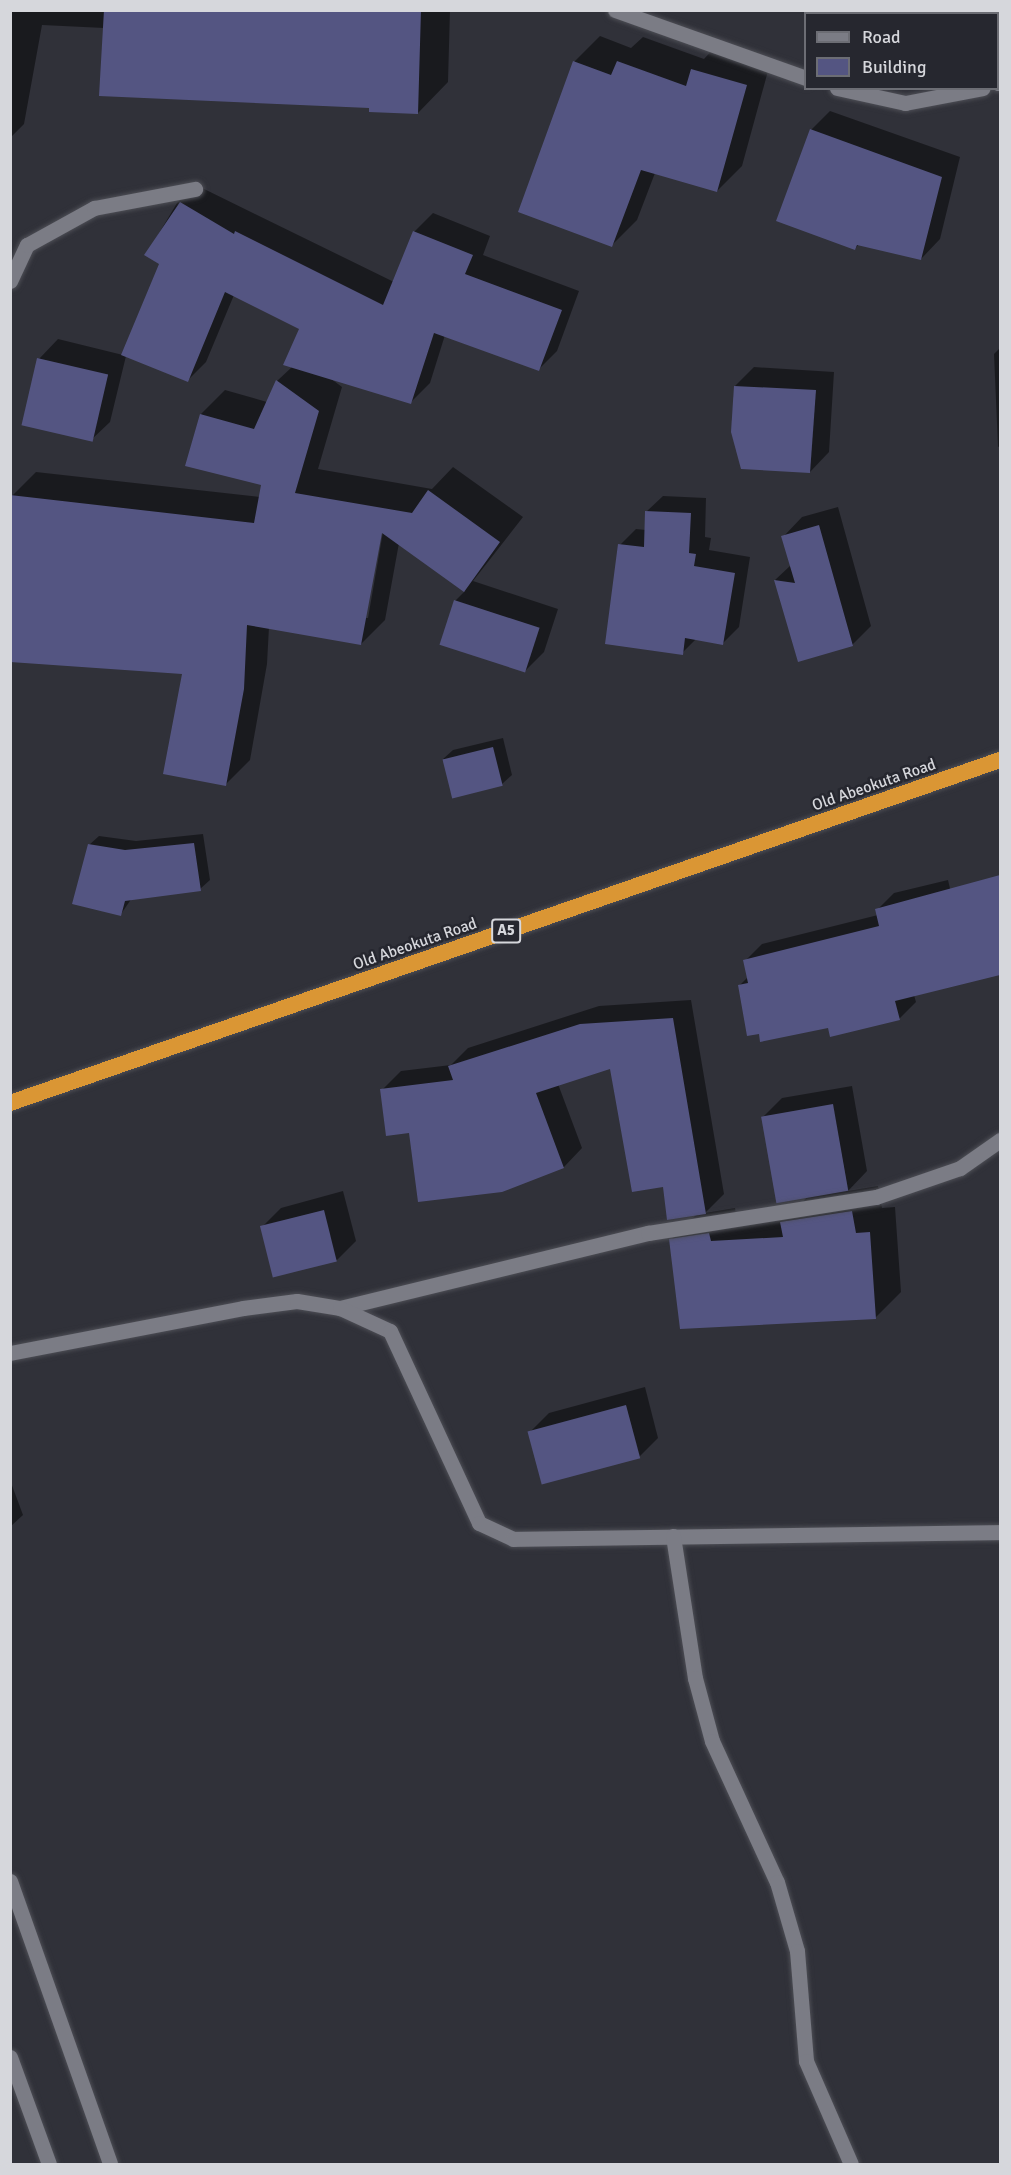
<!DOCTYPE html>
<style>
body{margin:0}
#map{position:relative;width:1011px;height:2175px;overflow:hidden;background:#303139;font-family:Signika,sans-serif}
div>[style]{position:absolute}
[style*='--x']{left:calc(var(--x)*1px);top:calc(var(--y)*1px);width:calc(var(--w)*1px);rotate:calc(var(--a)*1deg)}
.shadow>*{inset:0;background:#0007}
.building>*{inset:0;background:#545582;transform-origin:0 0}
.roads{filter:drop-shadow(0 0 2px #4d4e55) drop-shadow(0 0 2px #4d4e55)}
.service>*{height:15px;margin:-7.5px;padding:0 7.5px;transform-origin:7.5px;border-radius:7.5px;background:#7b7c85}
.minor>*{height:15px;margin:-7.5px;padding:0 7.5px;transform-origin:7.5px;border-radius:7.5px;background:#7b7c85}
.tertiary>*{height:15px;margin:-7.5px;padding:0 7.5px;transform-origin:7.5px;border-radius:7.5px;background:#7b7c85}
.trunk>*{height:16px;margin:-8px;padding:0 8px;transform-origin:8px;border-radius:8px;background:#da9634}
span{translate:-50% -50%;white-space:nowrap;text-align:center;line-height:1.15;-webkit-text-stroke:5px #26272f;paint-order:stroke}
.shield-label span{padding:2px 4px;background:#26272f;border:2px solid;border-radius:4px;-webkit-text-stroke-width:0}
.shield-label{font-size:15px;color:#d6d7dc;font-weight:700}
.street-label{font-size:16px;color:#d6d7dc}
.frame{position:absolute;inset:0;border:12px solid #d6d7dc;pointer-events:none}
.legend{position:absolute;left:804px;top:12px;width:195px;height:78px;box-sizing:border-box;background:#26272f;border:2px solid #6c6d74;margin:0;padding:8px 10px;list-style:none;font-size:18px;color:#d6d7dc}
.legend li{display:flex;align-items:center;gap:12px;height:30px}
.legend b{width:30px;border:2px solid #6c6d74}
</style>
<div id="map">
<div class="shadow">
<i style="clip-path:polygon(10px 10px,450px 10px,448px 82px,418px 113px,104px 28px,42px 25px,24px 124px,10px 138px)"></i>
<i style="clip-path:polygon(600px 36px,631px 48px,643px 37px,704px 59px,717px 45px,771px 60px,742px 166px,717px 191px,655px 173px,637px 220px,612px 245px,520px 211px,575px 61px)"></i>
<i style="clip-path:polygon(830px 111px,960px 157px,940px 239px,921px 259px,859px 244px,855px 249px,811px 130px)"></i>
<i style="clip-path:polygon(evenodd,196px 185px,394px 282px,414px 232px,433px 213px,490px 236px,483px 255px,579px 291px,557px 351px,538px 370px,445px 335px,430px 383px,411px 402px,330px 378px,342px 387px,318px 469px,432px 489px,453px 467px,523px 517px,473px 581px,558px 609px,544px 652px,525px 671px,455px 601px,465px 591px,399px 543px,385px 620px,361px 644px,269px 627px,267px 664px,250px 760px,226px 784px,183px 673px,12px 496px,36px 472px,260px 497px,263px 484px,201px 414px,225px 390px,267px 402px,277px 381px,292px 367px,301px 328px,234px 295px,206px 362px,187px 381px,126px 356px,110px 422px,90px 441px,39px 359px,58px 339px,123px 355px,161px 263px,146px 255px,177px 203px,196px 185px,381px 525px,384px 526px,368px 618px,364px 618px,381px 525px)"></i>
<i style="clip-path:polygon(1000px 348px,1000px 446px,998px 447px,994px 354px)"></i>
<i style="clip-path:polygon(754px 367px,834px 372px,829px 452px,810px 472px,735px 386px)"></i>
<i style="clip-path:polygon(663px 496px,706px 498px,705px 537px,711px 538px,709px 550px,750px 557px,739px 627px,723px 643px,696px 639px,682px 653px,620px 545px,636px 529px,646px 530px,646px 512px)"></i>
<i style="clip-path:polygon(838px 507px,871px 626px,852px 645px,775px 580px,791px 565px,783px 537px,802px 517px)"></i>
<i style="clip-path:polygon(503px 738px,512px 775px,502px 784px,443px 759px,453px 750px)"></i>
<i style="clip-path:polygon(203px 834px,210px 880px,200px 889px,132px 898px,121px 914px,89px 845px,99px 836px,136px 841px)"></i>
<i style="clip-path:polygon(948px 880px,969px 968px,914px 995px,916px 1002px,899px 1019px,829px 1026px,740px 985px,748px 977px,745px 961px,762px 944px,878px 915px,877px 910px,894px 893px)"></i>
<i style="clip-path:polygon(691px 1000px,724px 1194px,705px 1213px,735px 1208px,736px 1216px,792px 1213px,808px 1196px,763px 1117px,782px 1098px,852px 1086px,867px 1171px,848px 1191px,878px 1186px,882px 1208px,895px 1207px,901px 1292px,875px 1318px,671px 1240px,697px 1214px,665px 1185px,611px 1067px,558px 1084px,582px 1148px,564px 1167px,502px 1190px,411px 1131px,382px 1090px,401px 1071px,451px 1065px,468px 1048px,599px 1006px)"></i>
<i style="clip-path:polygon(343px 1191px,356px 1241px,337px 1260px,262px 1227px,281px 1208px)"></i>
<i style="clip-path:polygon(645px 1387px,658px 1438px,639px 1457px,530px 1432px,549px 1413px)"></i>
<i style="clip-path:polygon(10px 1480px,23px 1515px,10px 1527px)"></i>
</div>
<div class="building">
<i style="clip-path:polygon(104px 10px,421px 10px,418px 114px,369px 112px,369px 108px,99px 96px)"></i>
<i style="clip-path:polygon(573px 61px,611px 75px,617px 61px,686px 86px,691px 69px,747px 85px,717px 192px,641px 170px,612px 247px,518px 212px)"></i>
<i style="clip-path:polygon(810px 129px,942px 177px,921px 260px,857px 245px,855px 250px,776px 221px)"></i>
<i style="clip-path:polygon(180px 202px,234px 234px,235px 231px,383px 305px,413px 231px,473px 255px,465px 274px,562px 310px,539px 371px,434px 333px,411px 404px,283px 365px,299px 329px,225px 292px,188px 382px,121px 355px,159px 264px,144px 255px)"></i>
<i style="left:37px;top:358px;width:73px;height:69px;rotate:13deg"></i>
<i style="clip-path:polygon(276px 380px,319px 411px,295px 493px,412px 513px,428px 490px,500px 542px,464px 592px,382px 533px,361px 645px,247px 625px,244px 689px,226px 786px,163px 774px,182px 674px,10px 662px,10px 495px,254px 523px,261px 485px,185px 466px,200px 414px,254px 429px)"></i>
<i style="clip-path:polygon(734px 386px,816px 390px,810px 473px,741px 469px,731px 432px)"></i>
<i style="clip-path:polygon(645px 511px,691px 513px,689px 553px,696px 554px,694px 566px,735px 573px,723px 645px,685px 638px,683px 655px,605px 644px,618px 544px,644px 547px)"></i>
<i style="clip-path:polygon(819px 525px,853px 646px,798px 662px,774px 580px,795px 583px,781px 536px)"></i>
<i style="left:454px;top:600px;width:90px;height:47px;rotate:18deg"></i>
<i style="left:493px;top:747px;width:40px;height:52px;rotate:76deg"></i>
<i style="clip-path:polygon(194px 843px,201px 891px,125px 901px,121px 916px,72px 904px,88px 844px,125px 850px)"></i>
<i style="clip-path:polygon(1000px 875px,1000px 975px,895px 1001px,900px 1020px,830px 1037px,828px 1028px,760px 1042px,759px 1034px,747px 1036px,738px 985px,748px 983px,743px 960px,879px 926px,875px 909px)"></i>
<i style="clip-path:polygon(673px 1018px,706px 1214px,667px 1220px,663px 1187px,632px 1192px,610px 1069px,536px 1093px,564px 1168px,502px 1192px,418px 1202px,409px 1133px,386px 1136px,380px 1089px,453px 1080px,448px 1066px,580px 1024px)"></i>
<i style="left:833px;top:1104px;width:88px;height:73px;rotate:80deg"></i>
<i style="left:324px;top:1210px;width:53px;height:66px;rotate:76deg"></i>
<i style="clip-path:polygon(852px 1211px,856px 1233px,870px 1232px,876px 1319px,680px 1329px,669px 1239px,709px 1233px,711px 1241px,783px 1237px,780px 1222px)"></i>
<i style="left:626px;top:1405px;width:55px;height:102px;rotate:75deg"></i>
</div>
<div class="roads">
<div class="service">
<i style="--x:10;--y:281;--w:40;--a:-65"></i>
<i style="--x:27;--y:245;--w:77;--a:-28.9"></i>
<i style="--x:94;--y:208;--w:103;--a:-10.7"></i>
<i style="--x:340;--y:1308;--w:317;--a:-13.7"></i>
<i style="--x:648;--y:1233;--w:231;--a:-9"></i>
<i style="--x:876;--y:1197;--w:89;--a:-19"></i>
<i style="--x:960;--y:1168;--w:49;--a:-35"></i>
<i style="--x:10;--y:1353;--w:237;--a:-10.9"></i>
<i style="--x:243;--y:1308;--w:54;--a:-7.4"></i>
<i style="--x:297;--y:1301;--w:44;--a:9.2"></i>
<i style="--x:340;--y:1308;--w:55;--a:24.7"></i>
<i style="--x:390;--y:1331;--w:212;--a:65.1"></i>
<i style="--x:479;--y:1523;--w:38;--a:25"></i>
<i style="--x:513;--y:1539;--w:487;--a:-0.8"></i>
<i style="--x:673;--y:1536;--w:144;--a:81.2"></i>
<i style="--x:695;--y:1678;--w:65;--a:74.9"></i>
<i style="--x:712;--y:1741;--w:155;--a:65.3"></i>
<i style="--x:777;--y:1882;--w:72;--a:73.8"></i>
<i style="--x:797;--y:1951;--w:110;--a:85.3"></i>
<i style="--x:806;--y:2061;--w:112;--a:66.4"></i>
</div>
<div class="minor">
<i style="--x:615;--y:10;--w:203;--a:19.6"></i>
<i style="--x:998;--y:83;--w:2;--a:-27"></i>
<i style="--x:837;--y:88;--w:70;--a:12.4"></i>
<i style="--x:905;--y:103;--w:79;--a:-10.9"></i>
</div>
<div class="tertiary">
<i style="--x:10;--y:1881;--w:300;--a:70.5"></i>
<i style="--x:10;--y:2057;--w:114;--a:70"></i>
</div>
<div class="trunk">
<i style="--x:10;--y:1103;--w:1048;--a:-19.11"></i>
</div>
</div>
<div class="shield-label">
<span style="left:506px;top:931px">A5</span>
</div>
<div class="street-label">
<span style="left:874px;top:785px;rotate:-19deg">Old Abeokuta Road</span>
<span style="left:415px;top:944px;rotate:-19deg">Old Abeokuta Road</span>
</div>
<div class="frame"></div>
<ul class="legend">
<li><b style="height:8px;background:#7b7c85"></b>Road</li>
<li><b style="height:16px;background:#545582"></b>Building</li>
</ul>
</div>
